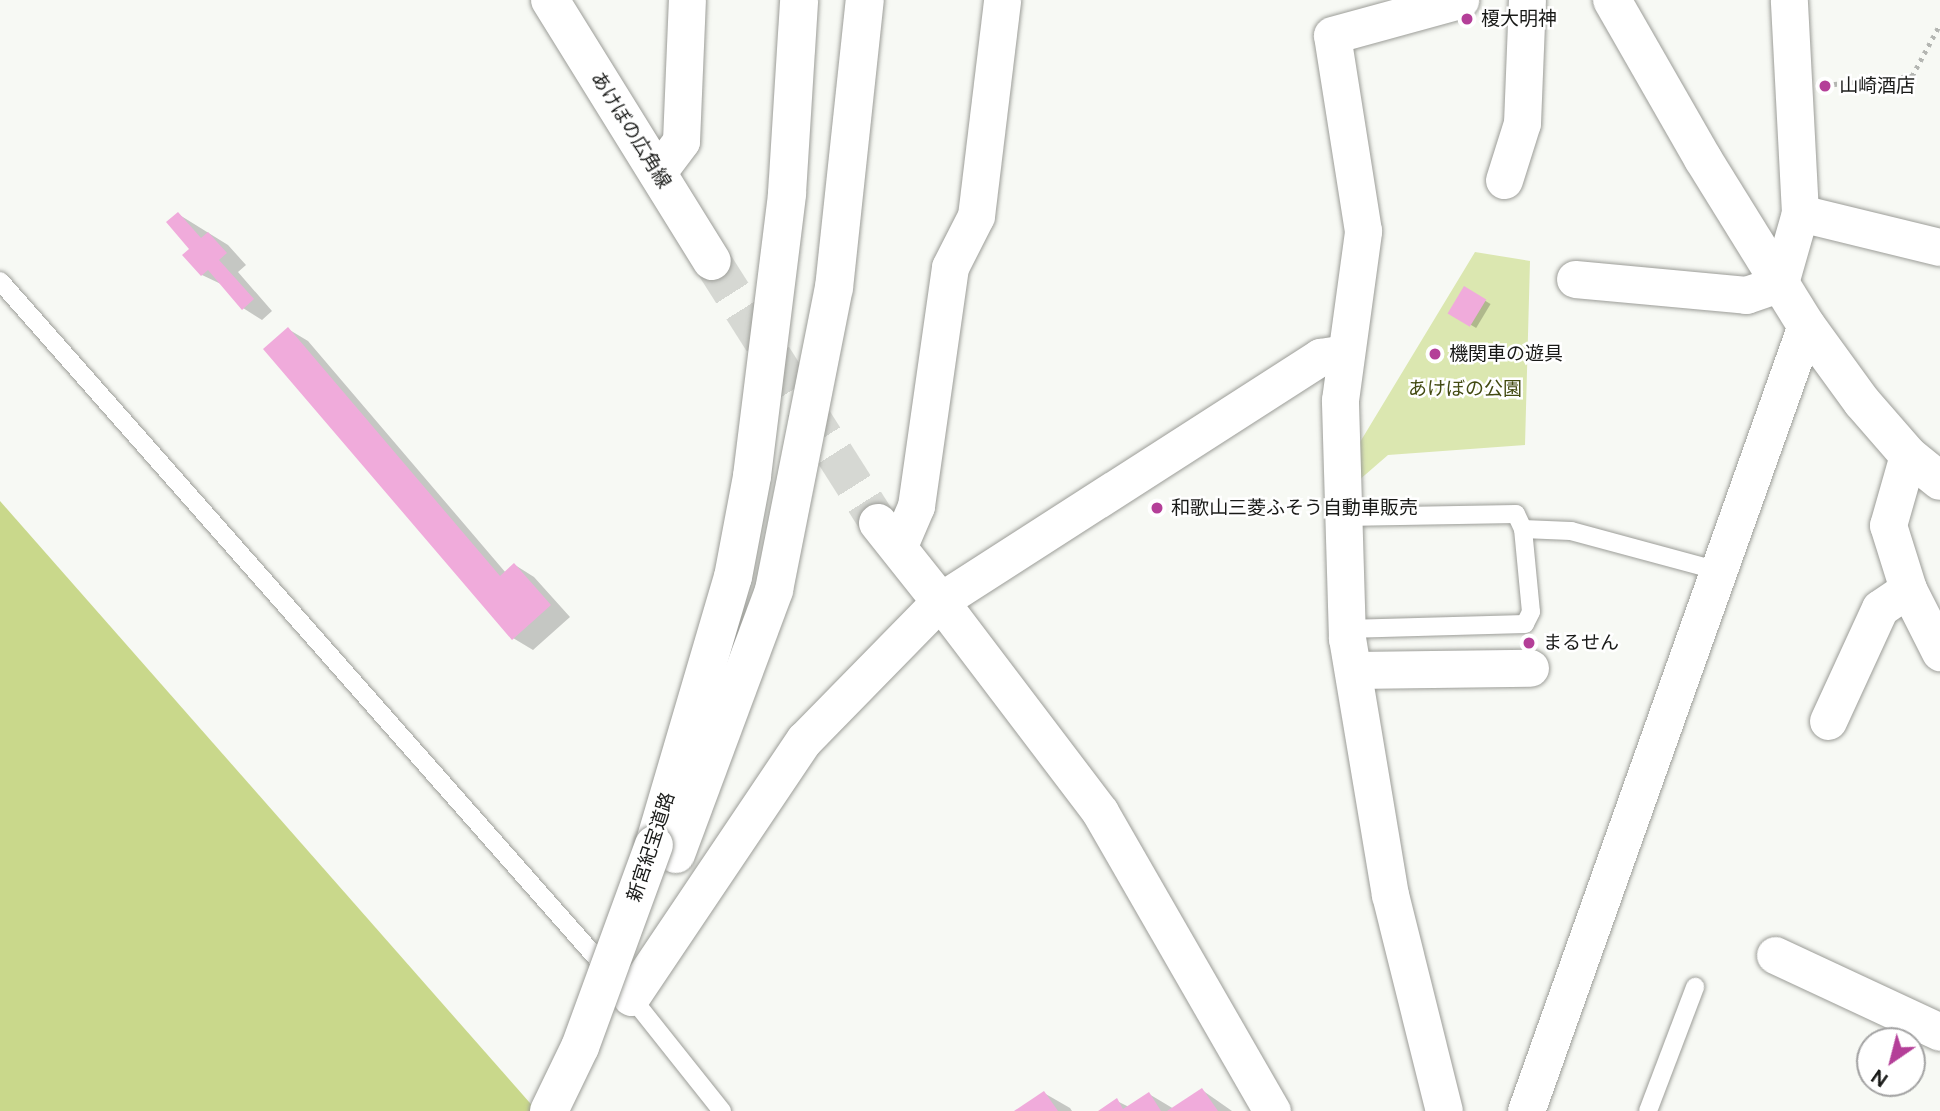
<!DOCTYPE html>
<meta charset="utf-8">
<style>
body{margin:0}
#map{position:relative;width:1940px;height:1111px;overflow:hidden;background:#f7f9f4;font-family:Figtree,"Noto Sans JP",sans-serif}
div>[style]{position:absolute}
[style*='--x']{left:calc(var(--x)*1px);top:calc(var(--y)*1px);width:calc(var(--w)*1px);rotate:calc(var(--a)*1deg)}
.green>*{inset:0;background:#dbe7b0}
.water>*{inset:0;background:#c9d88b}
.shadow>*{inset:0;background:#0003;transform-origin:0 0}
.building>*{inset:0;background:#f0abdb;transform-origin:0 0}
.secondary-tunnel>*{height:38px;margin-top:-19px;transform-origin:0;background:repeating-linear-gradient(90deg,#d6d8d3 0 38px,transparent 0 57px)}
.path>*{height:4.5px;margin-top:-2.25px;transform-origin:0;background:repeating-linear-gradient(90deg,#b4b6b2 0 3.5px,transparent 0 8.5px)}
.roads{filter:drop-shadow(0 0 2px #9c9d98) drop-shadow(0 0 2px #9c9d98)}
.lane>*{height:18px;margin:-9px;padding:0 9px;transform-origin:9px;border-radius:9px;background:#fff}
.street>*{height:37px;margin:-18.5px;padding:0 18.5px;transform-origin:18.5px;border-radius:18.5px;background:#fff}
.secondary>*{height:38px;margin:-19px;padding:0 19px;transform-origin:19px;border-radius:19px;background:#fff}
.highway>*{height:38px;margin:-19px;padding:0 19px;transform-origin:19px;border-radius:19px;background:#fff}
.bridges{filter:drop-shadow(0 0 2px #9c9d98) drop-shadow(0 0 2px #9c9d98)}
.highway-bridge>*{height:38px;margin:-19px;padding:0 19px;transform-origin:19px;border-radius:19px;background:#fff}
.dots>*{width:19px;height:19px;translate:-50% -50%;box-sizing:border-box;border:4px solid #fff;border-radius:50%}
span{translate:-50% -50%;white-space:nowrap;text-align:center;line-height:1.15;-webkit-text-stroke:5px #fff;paint-order:stroke}
.poi-label{font-size:19px;color:#191a18}
.left{translate:0 -50%;text-align:left}
.street-label{font-size:19px;color:#191a18}
.park-label{font-size:19px;color:#424a11}
.north{position:absolute;left:1856px;top:1027px;width:70px;height:70px;box-sizing:border-box;background:#fff;border:2px solid #a3a3a3;border-radius:50%;rotate:215deg;font-size:19px;font-weight:700;line-height:28px;text-align:center;color:#191a18}
.north::after{content:'';display:block;margin:auto;width:24px;height:32px;background:#b43f98;clip-path:polygon(50% 0,100% 100%,50% 72%,0 100%)}
</style>
<div id="map">
<div class="green">
<i style="clip-path:polygon(1475px 252px,1530px 261px,1525px 445px,1388px 455px,1358px 481px,1351px 457px)"></i>
</div>
<div class="water">
<i style="clip-path:polygon(0 501px,537px 1111px,0 1111px)"></i>
</div>
<div class="shadow">
<i style="clip-path:polygon(178px 214px,228px 245px,246px 265px,238px 272px,272px 311px,262px 320px,243px 308px,223px 285px,202px 275px)"></i>
<i style="left:1464px;top:288px;width:31px;height:28px;rotate:31deg"></i>
<i style="clip-path:polygon(288px 329px,308px 341px,506px 573px,515px 565px,534px 577px,570px 617px,533px 650px,513px 638px)"></i>
<i style="clip-path:polygon(1202px 1090px,1232px 1111px,1101px 1111px,1117px 1101px,1129px 1107px,1149px 1094px,1174px 1109px)"></i>
<i style="clip-path:polygon(1044px 1093px,1070px 1108px,1072px 1111px,1018px 1111px)"></i>
</div>
<div class="building">
<i style="clip-path:polygon(178px 212px,201px 238px,208px 232px,227px 253px,219px 260px,254px 299px,242px 310px,208px 270px,201px 276px,182px 255px,189px 249px,166px 222px)"></i>
<i style="left:1464px;top:286px;width:26px;height:32px;rotate:31deg"></i>
<i style="clip-path:polygon(288px 327px,500px 576px,514px 563px,551px 605px,512px 640px,263px 349px)"></i>
<i style="clip-path:polygon(1202px 1088px,1218px 1111px,1167px 1111px)"></i>
<i style="clip-path:polygon(1044px 1091px,1058px 1111px,1014px 1111px)"></i>
<i style="clip-path:polygon(1149px 1092px,1161px 1111px,1098px 1111px,1117px 1098px,1123px 1109px)"></i>
</div>
<div class="secondary-tunnel">
<i style="--x:712;--y:261;--w:310;--a:57.6"></i>
</div>
<div class="path">
<i style="--x:1825;--y:85;--w:87;--a:-5.9"></i>
<i style="--x:1912;--y:76;--w:59;--a:-61.7"></i>
</div>
<div class="roads">
<div class="lane">
<i style="--x:0;--y:281;--w:921;--a:48.61"></i>
<i style="--x:1343;--y:517;--w:173;--a:-1"></i>
<i style="--x:1516;--y:514;--w:17;--a:65"></i>
<i style="--x:1523;--y:529;--w:83;--a:84.5"></i>
<i style="--x:1531;--y:612;--w:13;--a:117"></i>
<i style="--x:1525;--y:624;--w:179;--a:178.4"></i>
<i style="--x:1523;--y:529;--w:48;--a:2.4"></i>
<i style="--x:1571;--y:531;--w:153;--a:15.1"></i>
<i style="--x:628;--y:993;--w:151;--a:51.5"></i>
<i style="--x:1648;--y:1111;--w:133;--a:-69.2"></i>
</div>
<div class="street">
<i style="--x:657;--y:173;--w:40;--a:-53"></i>
<i style="--x:681;--y:141;--w:141;--a:-87.6"></i>
<i style="--x:1504;--y:180;--w:60;--a:-72.5"></i>
<i style="--x:1522;--y:123;--w:123;--a:-87.7"></i>
<i style="--x:1800;--y:213;--w:144;--a:13.7"></i>
<i style="--x:1575;--y:279;--w:172;--a:5.3"></i>
<i style="--x:1746;--y:295;--w:36;--a:-19"></i>
<i style="--x:1780;--y:283;--w:73;--a:-74.1"></i>
<i style="--x:1800;--y:213;--w:213;--a:-93"></i>
<i style="--x:1908;--y:455;--w:73;--a:105.9"></i>
<i style="--x:1888;--y:525;--w:67;--a:72.6"></i>
<i style="--x:1908;--y:589;--w:71;--a:63.1"></i>
<i style="--x:898;--y:548;--w:46;--a:-66.8"></i>
<i style="--x:916;--y:506;--w:241;--a:-81.9"></i>
<i style="--x:950;--y:267;--w:57;--a:-63"></i>
<i style="--x:976;--y:216;--w:218;--a:-83.1"></i>
<i style="--x:940;--y:601;--w:265;--a:52.8"></i>
<i style="--x:1100;--y:812;--w:345;--a:60.1"></i>
<i style="--x:1354;--y:670;--w:176;--a:-0.7"></i>
<i style="--x:1828;--y:721;--w:124;--a:-65.3"></i>
<i style="--x:1880;--y:608;--w:34;--a:-34"></i>
<i style="--x:1775;--y:955;--w:182;--a:25"></i>
<i style="--x:631;--y:997;--w:310;--a:-56.1"></i>
<i style="--x:804;--y:740;--w:194;--a:-45.6"></i>
<i style="--x:940;--y:601;--w:452;--a:-32.7"></i>
<i style="--x:1320;--y:357;--w:26;--a:-9"></i>
<i style="--x:1444;--y:1111;--w:223;--a:-104"></i>
<i style="--x:1390;--y:895;--w:260;--a:-99.5"></i>
<i style="--x:1347;--y:639;--w:239;--a:-91.7"></i>
<i style="--x:1340;--y:400;--w:171;--a:-82.2"></i>
<i style="--x:1363;--y:231;--w:198;--a:-99"></i>
<i style="--x:1332;--y:35;--w:133;--a:-15.3"></i>
<i style="--x:1526;--y:1111;--w:834;--a:-70.39"></i>
</div>
<div class="secondary">
<i style="--x:550;--y:0;--w:307;--a:58.2"></i>
<i style="--x:1612;--y:0;--w:183;--a:60.2"></i>
<i style="--x:1703;--y:159;--w:195;--a:58.2"></i>
<i style="--x:1806;--y:325;--w:95;--a:54"></i>
<i style="--x:1862;--y:402;--w:70;--a:49"></i>
<i style="--x:1908;--y:455;--w:41;--a:39.1"></i>
<i style="--x:878;--y:523;--w:100;--a:51.5"></i>
</div>
<div class="highway">
<i style="--x:654;--y:845;--w:279;--a:-73.6"></i>
<i style="--x:733;--y:577;--w:103;--a:-79.3"></i>
<i style="--x:752;--y:476;--w:285;--a:-82.9"></i>
<i style="--x:787;--y:193;--w:193;--a:-86.4"></i>
<i style="--x:676;--y:854;--w:282;--a:-69.6"></i>
<i style="--x:774;--y:590;--w:308;--a:-78.8"></i>
<i style="--x:834;--y:288;--w:290;--a:-83.9"></i>
</div>
</div>
<div class="bridges">
<div class="highway-bridge">
<i style="--x:549;--y:1111;--w:71;--a:-64.2"></i>
<i style="--x:580;--y:1047;--w:215;--a:-69.9"></i>
</div>
</div>
<div class="dots">
<i style="left:1467px;top:19px;background:#b43f98"></i>
<i style="left:1825px;top:86px;background:#b43f98"></i>
<i style="left:1435px;top:354px;background:#b43f98"></i>
<i style="left:1157px;top:508px;background:#b43f98"></i>
<i style="left:1529px;top:643px;background:#b43f98"></i>
</div>
<div class="poi-label">
<span class="left" style="left:1481px;top:19px">榎大明神</span>
<span class="left" style="left:1839px;top:86px">山崎酒店</span>
<span class="left" style="left:1449px;top:354px">機関車の遊具</span>
<span class="left" style="left:1171px;top:508px">和歌山三菱ふそう自動車販売</span>
<span class="left" style="left:1543px;top:643px">まるせん</span>
</div>
<div class="street-label">
<span style="left:631px;top:130px;rotate:58deg">あけぼの広角線</span>
<span style="left:651px;top:847px;rotate:-72deg">新宮紀宝道路</span>
</div>
<div class="park-label">
<span style="left:1465px;top:389px">あけぼの公園</span>
</div>
<div class="north">N</div>
</div>
